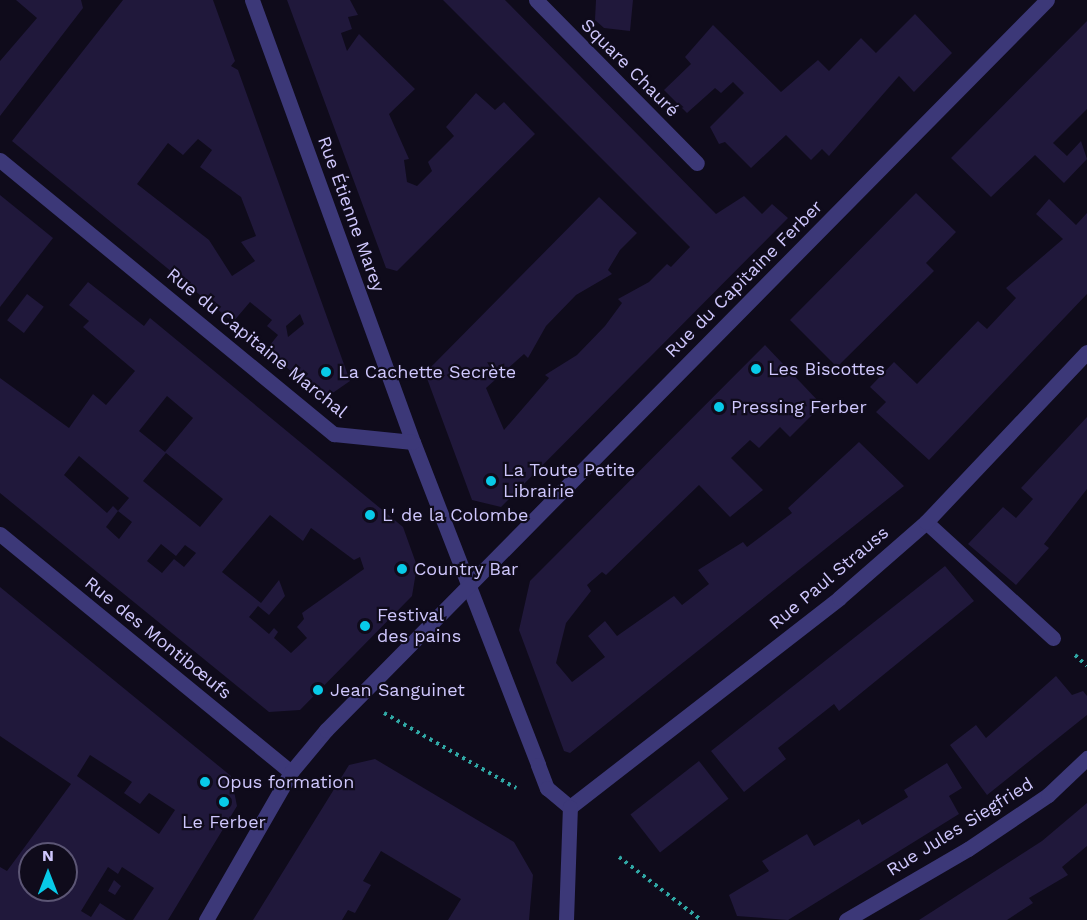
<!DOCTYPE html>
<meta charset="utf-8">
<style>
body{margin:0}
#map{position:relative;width:1087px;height:920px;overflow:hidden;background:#0f0b1b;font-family:"Work Sans",sans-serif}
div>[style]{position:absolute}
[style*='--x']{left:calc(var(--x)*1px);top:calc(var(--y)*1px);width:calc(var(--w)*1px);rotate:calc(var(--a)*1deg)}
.building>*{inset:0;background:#20183b;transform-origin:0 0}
.path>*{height:4px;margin-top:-2px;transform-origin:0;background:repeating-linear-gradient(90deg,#30a8a5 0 3px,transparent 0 7.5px)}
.minor>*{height:15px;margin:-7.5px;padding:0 7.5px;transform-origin:7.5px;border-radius:7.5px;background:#3c3878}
.dots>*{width:16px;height:16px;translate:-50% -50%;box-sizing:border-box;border:3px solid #0f0b1b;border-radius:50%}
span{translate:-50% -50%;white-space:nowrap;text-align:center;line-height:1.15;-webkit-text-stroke:4.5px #0f0b1b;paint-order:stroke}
.street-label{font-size:18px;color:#cfc7fd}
.poi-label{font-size:18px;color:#cfc7fd}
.left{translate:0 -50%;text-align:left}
.north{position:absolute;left:18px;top:842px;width:60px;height:60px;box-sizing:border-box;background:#0f0b1b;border:2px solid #5c5675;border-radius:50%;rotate:0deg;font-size:16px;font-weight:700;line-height:24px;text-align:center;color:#cfc7fd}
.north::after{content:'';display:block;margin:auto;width:21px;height:27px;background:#08cae8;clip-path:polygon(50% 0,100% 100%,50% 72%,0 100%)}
</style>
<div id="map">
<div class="building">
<i style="clip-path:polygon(16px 0,81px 0,83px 8px,0 116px,0 61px,37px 18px)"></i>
<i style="clip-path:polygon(evenodd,123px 0,213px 0,235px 61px,231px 66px,238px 70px,350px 381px,324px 399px,266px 350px,278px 335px,267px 326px,272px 320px,250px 302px,233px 322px,12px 141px,123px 0,198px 139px,212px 150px,200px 167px,241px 197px,256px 236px,241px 242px,255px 261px,232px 276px,209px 240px,137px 184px,168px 143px,183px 155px,198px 139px,123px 0,300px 314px,304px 324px,288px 337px,286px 326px,300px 314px)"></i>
<i style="clip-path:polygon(287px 0,350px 0,358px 15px,348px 17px,352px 29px,341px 33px,347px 51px,359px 34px,415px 89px,389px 114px,409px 159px,404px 160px,407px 182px,417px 186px,432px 171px,428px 162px,454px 136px,446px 127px,476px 93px,495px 110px,504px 102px,535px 134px,397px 271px,386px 268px)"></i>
<i style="clip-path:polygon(443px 0,505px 0,716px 214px,744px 196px,762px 214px,772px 204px,788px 218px,501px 507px,472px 500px,425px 373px,599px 197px,637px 233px,620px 250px,608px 270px,612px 274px,576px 295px,546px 326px,528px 358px,524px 354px,486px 388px,504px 430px,549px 378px,545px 375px,577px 355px,605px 326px,622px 303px,618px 299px,649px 282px,667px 264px,671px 267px,690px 247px)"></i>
<i style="clip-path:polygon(596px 0,633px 0,630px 31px,604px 28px,595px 20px)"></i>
<i style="clip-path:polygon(915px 14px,952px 53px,914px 92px,899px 76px,829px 156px,822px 149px,811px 160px,786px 135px,751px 168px,725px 142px,719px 144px,710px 127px,744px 93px,733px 82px,721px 93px,715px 88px,687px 113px,664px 90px,691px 64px,685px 57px,713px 25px,781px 92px,818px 60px,829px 71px,861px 38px,876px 53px)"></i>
<i style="clip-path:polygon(1087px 21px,1087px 109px,1053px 143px,1067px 156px,1081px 141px,1087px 159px,1064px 183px,1035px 155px,991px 197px,951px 158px)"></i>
<i style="clip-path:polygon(916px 193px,956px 232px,926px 263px,934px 271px,837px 367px,790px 320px)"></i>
<i style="clip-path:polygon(0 195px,53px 238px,0 307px)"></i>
<i style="clip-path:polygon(1049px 199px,1076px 225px,1087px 213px,1087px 294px,929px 460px,876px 412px,886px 402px,870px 387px,894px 362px,917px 384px,978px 321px,987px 329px,1016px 298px,1006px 288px,1063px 239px,1036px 214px)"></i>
<i style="clip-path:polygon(evenodd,88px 282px,144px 326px,150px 318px,403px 527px,417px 566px,412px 596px,300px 710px,269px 712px,0 493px,0 378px,69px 428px,93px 394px,106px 405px,135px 371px,83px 327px,89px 321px,69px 305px,88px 282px,167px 396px,193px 418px,165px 452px,139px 431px,167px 396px,88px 282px,166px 453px,223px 499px,200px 527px,143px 481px,166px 453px,88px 282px,79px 456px,129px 498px,118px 511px,113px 506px,107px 513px,64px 475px,79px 456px,88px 282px,118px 511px,132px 522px,119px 539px,106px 527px,118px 511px,88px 282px,270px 515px,303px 541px,311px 528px,354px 560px,360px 557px,364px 569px,302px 613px,304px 619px,297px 627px,307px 638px,291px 653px,274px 638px,278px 632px,274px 628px,269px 634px,249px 617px,258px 606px,269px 615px,285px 596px,279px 580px,261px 603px,222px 572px,270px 515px,88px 282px,161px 544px,176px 556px,185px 545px,196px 553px,184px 567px,174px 559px,162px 573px,147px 561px,161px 544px)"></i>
<i style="left:27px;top:294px;width:21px;height:33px;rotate:37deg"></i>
<i style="clip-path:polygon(765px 345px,822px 405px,790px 437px,780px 427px,759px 448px,750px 440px,731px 458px,763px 490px,730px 517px,699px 485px,606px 575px,602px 572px,587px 585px,591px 591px,566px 623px,556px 663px,572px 682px,605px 657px,588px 636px,605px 621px,617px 636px,674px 596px,682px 605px,709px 584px,698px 570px,743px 542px,747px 547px,792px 513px,788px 508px,859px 442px,904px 486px,570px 753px,564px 751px,519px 630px,530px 581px)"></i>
<i style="clip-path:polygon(1087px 417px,1087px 489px,1044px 544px,1049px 548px,1016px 585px,968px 544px,1003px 507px,1016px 518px,1033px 499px,1021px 488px)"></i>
<i style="clip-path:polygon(945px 566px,974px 601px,839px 711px,834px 704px,778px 748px,786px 759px,744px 792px,711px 751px)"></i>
<i style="clip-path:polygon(evenodd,0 587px,231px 776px,237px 806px,168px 920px,133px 920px,154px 888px,122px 867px,118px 874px,108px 867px,81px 911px,91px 917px,100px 903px,126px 920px,0 920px,0 867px,7px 871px,71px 784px,0 736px,0 587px,90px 755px,132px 782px,124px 793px,140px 804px,149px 793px,175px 810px,159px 834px,77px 776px,90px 755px,0 587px,30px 854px,66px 854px,66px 890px,30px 890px,30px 854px)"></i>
<i style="clip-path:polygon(1056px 676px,1072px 695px,1083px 691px,1087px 696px,1087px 715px,987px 795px,950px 745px,976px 725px,986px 738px)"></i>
<i style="clip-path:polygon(375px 759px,514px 842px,533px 875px,529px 920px,448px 920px,461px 899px,381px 851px,363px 881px,371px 885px,355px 913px,348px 910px,342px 920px,253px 920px,349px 765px)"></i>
<i style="left:699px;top:761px;width:48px;height:87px;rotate:52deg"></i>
<i style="clip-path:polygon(947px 763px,962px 788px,949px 796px,959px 814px,788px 920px,737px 916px,729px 895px,769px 871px,762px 861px,807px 834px,814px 846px,859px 819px,862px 825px,908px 797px,904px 790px)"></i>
<i style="clip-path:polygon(1087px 803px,1087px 846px,1062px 867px,1068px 875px,1029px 898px,1033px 903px,1007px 920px,919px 920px,1042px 841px)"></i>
<i style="clip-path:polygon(114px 880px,121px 886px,115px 895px,108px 891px)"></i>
</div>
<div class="path">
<i style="--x:1075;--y:655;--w:16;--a:43"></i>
<i style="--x:384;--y:713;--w:152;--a:29.6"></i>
<i style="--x:619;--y:857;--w:103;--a:37.5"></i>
</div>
<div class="minor">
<i style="--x:252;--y:0;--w:470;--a:70"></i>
<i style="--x:413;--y:442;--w:346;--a:68.8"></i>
<i style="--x:538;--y:765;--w:25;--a:69"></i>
<i style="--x:547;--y:788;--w:30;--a:40"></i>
<i style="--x:536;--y:0;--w:229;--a:45.4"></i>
<i style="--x:0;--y:160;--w:432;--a:39.4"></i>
<i style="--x:334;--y:434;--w:79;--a:5.8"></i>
<i style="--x:926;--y:522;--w:172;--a:42.4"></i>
<i style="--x:0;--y:534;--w:376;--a:39.3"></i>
<i style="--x:570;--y:807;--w:341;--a:-37.8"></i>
<i style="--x:839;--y:598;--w:116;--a:-41.1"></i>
<i style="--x:926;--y:522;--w:234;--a:-46.6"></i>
<i style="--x:206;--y:920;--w:171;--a:-60.1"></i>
<i style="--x:291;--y:772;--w:55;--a:-50.2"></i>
<i style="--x:326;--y:730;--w:1026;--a:-45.36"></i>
<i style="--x:566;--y:920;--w:113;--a:-88"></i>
<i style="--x:846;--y:920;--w:141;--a:-30.2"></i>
<i style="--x:968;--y:849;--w:97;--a:-34"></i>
<i style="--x:1048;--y:795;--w:54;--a:-43.5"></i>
</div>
<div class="dots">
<i style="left:756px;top:369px;background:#08cae8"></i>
<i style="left:326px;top:372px;background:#08cae8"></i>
<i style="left:719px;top:407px;background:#08cae8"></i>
<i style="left:491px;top:481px;background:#08cae8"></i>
<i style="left:370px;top:515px;background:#08cae8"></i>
<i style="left:402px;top:569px;background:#08cae8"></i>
<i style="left:365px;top:626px;background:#08cae8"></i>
<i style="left:318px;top:690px;background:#08cae8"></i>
<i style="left:205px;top:782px;background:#08cae8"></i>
<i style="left:224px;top:802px;background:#08cae8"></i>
</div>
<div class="street-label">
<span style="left:630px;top:68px;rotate:45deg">Square Chauré</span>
<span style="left:351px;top:214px;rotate:70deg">Rue Étienne Marey</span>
<span style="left:744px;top:279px;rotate:-45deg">Rue du Capitaine Ferber</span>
<span style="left:257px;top:343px;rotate:39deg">Rue du Capitaine Marchal</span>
<span style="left:829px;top:578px;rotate:-40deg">Rue Paul Strauss</span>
<span style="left:158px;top:638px;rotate:39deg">Rue des Montibœufs</span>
<span style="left:960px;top:827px;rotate:-32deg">Rue Jules Siegfried</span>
</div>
<div class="poi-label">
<span class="left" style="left:768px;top:369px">Les Biscottes</span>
<span class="left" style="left:338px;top:372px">La Cachette Secrète</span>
<span class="left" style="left:731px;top:407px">Pressing Ferber</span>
<span class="left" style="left:503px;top:481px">La Toute Petite<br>Librairie</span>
<span class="left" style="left:382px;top:515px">L' de la Colombe</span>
<span class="left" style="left:414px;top:569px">Country Bar</span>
<span class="left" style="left:377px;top:626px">Festival<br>des pains</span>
<span class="left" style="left:330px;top:690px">Jean Sanguinet</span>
<span class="left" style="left:217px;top:782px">Opus formation</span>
<span style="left:224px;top:822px">Le Ferber</span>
</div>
<div class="north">N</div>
</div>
